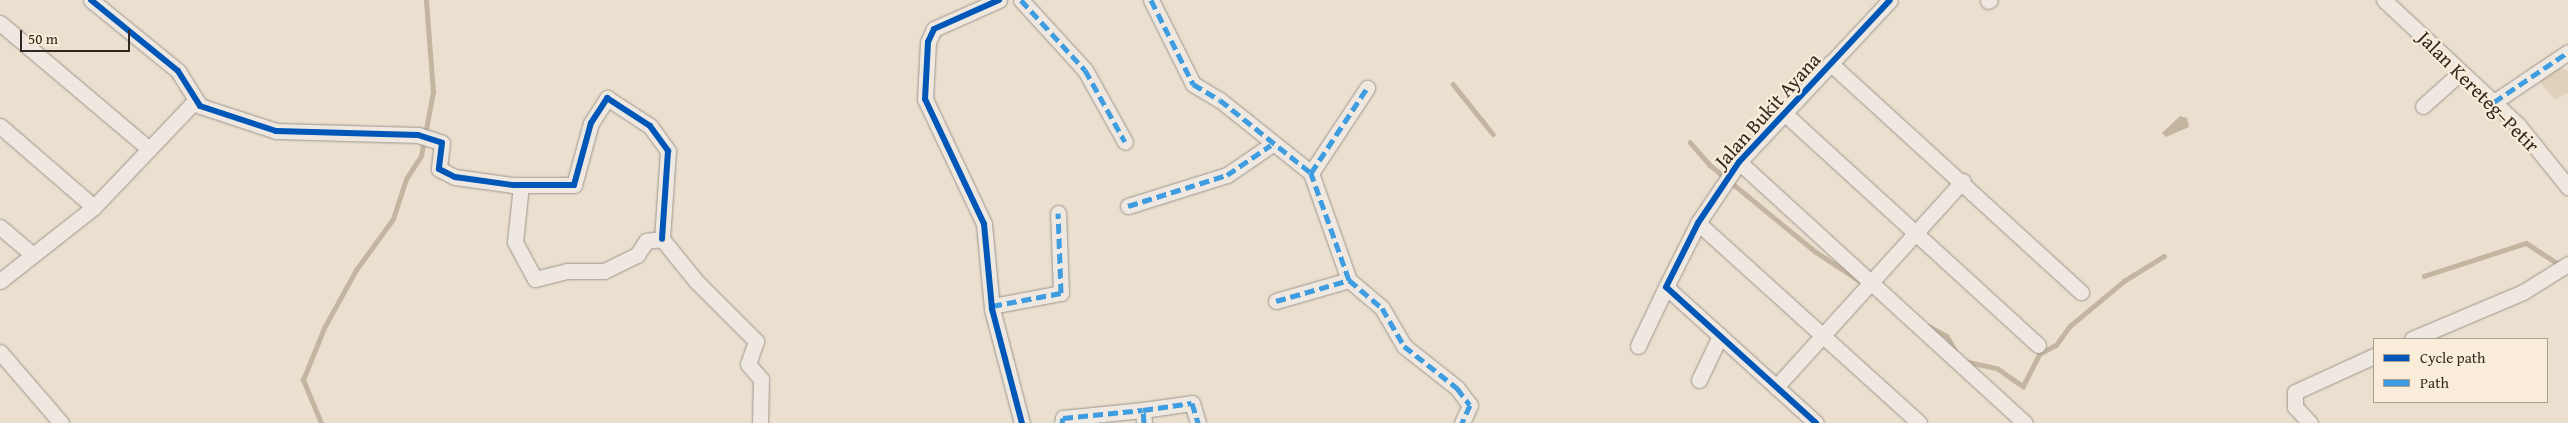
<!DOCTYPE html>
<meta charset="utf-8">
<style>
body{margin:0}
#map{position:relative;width:2568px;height:423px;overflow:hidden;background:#ebe0d0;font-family:"Gentium Book Plus",serif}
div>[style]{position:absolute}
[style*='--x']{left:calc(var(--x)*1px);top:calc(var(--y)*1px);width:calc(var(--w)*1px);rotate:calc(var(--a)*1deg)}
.green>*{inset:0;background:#dfd0bb}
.water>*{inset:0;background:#c4b5a1}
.stream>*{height:4.5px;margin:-2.25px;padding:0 2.25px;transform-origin:2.25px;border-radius:2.25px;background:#c4b5a1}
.roads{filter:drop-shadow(0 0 1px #9c958b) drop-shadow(0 0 1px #9c958b)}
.minor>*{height:15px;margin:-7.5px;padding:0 7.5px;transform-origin:7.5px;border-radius:7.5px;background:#eee8e0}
.quiet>*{height:5px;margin-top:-2.5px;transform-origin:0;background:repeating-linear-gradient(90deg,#3e9ce0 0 10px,transparent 0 15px)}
.cycleway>*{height:6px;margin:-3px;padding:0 3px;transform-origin:3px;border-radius:3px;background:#0057b8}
span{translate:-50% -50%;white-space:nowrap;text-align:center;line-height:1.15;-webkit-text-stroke:4.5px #f9edd9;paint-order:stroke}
.street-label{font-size:20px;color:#332821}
.legend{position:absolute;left:2373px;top:338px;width:175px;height:65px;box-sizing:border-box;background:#f9edd9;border:1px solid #aa9e8f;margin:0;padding:6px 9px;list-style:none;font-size:15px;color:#332821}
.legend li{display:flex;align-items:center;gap:10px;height:25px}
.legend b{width:25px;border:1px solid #aa9e8f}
.scale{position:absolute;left:20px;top:30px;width:110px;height:22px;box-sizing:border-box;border:2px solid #332821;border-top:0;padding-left:6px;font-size:15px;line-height:18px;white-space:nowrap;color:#332821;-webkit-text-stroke:4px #f9edd9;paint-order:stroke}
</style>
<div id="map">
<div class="green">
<i style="clip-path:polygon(2560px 68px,2568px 71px,2568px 93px,2555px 100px,2537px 78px)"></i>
</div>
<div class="water">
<i style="clip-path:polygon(2180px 116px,2187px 118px,2189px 127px,2166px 137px,2162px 133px)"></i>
</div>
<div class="stream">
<i style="--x:1453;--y:84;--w:64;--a:51.3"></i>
<i style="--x:1690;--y:142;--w:30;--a:49"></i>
<i style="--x:1710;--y:165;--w:137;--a:39.4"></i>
<i style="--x:1816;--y:252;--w:53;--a:33.4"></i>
<i style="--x:2424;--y:276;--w:107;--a:-17.9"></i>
<i style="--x:2526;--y:243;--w:40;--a:32.9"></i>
<i style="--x:1928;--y:326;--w:21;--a:28"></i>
<i style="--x:1947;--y:336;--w:16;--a:60"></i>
<i style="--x:1968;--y:362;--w:30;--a:12"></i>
<i style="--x:1997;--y:368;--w:32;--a:35"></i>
<i style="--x:2023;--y:386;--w:36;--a:-63"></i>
<i style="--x:2039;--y:354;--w:19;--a:-28"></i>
<i style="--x:2056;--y:345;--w:24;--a:-54"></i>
<i style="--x:2070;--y:326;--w:70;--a:-39.8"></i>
<i style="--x:2124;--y:281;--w:47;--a:-32"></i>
<i style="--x:321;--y:423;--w:47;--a:-112.7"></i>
<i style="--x:303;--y:380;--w:56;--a:-68"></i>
<i style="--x:324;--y:328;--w:66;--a:-61.1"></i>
<i style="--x:356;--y:270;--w:63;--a:-54"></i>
<i style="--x:393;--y:219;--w:42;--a:-72"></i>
<i style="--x:406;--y:179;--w:27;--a:-57"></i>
<i style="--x:421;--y:156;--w:65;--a:-79.4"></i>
<i style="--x:433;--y:92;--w:92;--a:-94.4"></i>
</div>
<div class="roads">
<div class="minor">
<i style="--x:91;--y:0;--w:112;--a:39.2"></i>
<i style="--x:178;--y:71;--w:41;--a:57.8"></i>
<i style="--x:200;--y:106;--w:80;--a:18.2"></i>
<i style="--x:276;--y:131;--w:142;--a:1.6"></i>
<i style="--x:418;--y:135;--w:25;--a:18"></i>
<i style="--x:442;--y:143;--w:26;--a:97"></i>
<i style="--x:439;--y:169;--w:18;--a:27"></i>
<i style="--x:455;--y:177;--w:59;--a:7.9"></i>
<i style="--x:513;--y:185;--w:61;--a:0"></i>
<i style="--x:574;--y:185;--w:64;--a:-74.7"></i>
<i style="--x:591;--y:123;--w:30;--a:-57"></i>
<i style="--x:607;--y:98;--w:51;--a:33.1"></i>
<i style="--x:650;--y:126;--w:31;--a:54"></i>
<i style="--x:668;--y:151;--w:88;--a:93.9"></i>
<i style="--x:999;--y:0;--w:71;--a:156"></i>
<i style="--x:934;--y:29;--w:14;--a:115"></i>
<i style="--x:928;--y:42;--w:57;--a:93"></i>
<i style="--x:925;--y:99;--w:138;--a:64.7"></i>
<i style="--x:984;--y:224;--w:85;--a:84.6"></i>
<i style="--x:992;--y:309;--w:118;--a:75.3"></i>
<i style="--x:1021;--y:0;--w:95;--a:47.6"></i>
<i style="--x:1085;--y:70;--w:82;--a:60.9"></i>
<i style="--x:1151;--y:0;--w:94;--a:63.4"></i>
<i style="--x:1193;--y:84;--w:31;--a:31"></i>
<i style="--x:1220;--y:100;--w:117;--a:38.7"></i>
<i style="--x:2384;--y:0;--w:183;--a:43"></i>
<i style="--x:2518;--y:125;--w:80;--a:51.1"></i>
<i style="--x:1988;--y:1;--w:2;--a:-27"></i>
<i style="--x:0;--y:23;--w:195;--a:40.2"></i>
<i style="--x:1830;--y:63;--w:340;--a:42.4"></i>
<i style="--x:2494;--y:102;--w:89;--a:-34"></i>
<i style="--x:2423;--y:106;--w:51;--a:-41.8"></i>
<i style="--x:1784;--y:113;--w:344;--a:42.4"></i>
<i style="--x:0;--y:126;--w:124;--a:40.8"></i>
<i style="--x:1739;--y:162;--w:387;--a:42.4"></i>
<i style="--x:521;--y:185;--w:57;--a:96"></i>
<i style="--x:515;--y:242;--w:42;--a:61.6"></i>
<i style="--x:535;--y:279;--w:33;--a:-14"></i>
<i style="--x:567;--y:271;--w:37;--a:0"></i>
<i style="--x:604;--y:271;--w:37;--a:-26"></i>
<i style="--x:637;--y:255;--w:17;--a:-57"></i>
<i style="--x:646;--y:241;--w:16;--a:-7"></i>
<i style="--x:662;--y:239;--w:54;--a:51"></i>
<i style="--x:696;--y:281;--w:85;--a:45"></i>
<i style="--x:756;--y:341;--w:24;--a:109"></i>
<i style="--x:748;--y:364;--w:20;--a:49"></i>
<i style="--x:761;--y:379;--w:44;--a:91.3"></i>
<i style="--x:1128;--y:206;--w:104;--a:-17.4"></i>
<i style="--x:1227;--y:175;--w:53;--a:-34.3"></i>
<i style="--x:1698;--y:223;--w:298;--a:42.1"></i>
<i style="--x:0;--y:227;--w:42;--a:40.2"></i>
<i style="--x:1349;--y:280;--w:43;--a:40.3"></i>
<i style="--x:1382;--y:308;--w:44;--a:59.9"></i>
<i style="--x:1404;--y:346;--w:68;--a:38.4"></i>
<i style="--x:1457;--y:388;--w:21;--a:53"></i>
<i style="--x:1470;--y:405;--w:20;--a:114"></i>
<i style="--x:0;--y:281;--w:120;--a:-38.2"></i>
<i style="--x:94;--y:207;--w:145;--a:-46.4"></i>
<i style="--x:1276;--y:301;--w:76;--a:-16"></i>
<i style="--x:1349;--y:280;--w:114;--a:-109.6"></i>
<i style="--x:1311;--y:173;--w:102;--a:-56.6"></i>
<i style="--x:992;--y:306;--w:70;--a:-10.7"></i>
<i style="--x:1061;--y:293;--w:80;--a:-92.1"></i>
<i style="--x:2412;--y:339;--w:121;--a:-22.9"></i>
<i style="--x:2523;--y:292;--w:53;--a:-31.9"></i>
<i style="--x:1638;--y:346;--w:65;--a:-64.6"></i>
<i style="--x:0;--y:352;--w:94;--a:49.3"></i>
<i style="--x:1699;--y:380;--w:49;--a:-64.5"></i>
<i style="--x:1776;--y:387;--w:278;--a:-47.8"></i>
<i style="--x:1062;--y:423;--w:5;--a:-79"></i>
<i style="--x:1063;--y:418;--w:80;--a:-5.7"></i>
<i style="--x:1144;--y:423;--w:13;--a:-94"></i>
<i style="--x:1143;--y:410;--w:49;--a:-8.1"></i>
<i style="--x:1192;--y:403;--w:21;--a:73"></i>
<i style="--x:1816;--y:423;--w:202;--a:-137.8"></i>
<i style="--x:1666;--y:287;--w:72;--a:-63.4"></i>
<i style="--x:1698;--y:223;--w:73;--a:-56.1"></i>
<i style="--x:1739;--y:162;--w:221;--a:-47"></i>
<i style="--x:2310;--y:423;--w:22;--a:-133"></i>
<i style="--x:2295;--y:407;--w:15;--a:-90"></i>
<i style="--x:2295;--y:392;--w:87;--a:-24.5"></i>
</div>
</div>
<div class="quiet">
<i style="--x:1021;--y:0;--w:95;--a:47.6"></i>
<i style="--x:1085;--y:70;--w:82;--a:60.9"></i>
<i style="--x:1151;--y:0;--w:94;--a:63.4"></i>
<i style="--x:1193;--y:84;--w:31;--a:31"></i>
<i style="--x:1220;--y:100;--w:117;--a:38.7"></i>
<i style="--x:2494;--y:102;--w:89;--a:-34"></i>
<i style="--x:1128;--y:206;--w:104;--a:-17.4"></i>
<i style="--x:1227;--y:175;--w:53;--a:-34.3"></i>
<i style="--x:1349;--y:280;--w:43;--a:40.3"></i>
<i style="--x:1382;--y:308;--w:44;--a:59.9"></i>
<i style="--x:1404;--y:346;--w:68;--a:38.4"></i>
<i style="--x:1457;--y:388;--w:21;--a:53"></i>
<i style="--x:1470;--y:405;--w:20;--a:114"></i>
<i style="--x:1276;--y:301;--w:76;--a:-16"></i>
<i style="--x:1349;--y:280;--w:114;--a:-109.6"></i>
<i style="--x:1311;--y:173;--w:102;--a:-56.6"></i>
<i style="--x:992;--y:306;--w:70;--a:-10.7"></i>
<i style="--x:1061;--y:293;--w:80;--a:-92.1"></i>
<i style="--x:1062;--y:423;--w:5;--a:-79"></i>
<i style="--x:1063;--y:418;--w:80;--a:-5.7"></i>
<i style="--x:1144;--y:423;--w:13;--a:-94"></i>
<i style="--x:1143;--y:410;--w:49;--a:-8.1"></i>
<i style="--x:1192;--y:403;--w:21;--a:73"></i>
</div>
<div class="cycleway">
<i style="--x:91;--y:0;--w:112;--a:39.2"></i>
<i style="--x:178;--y:71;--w:41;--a:57.8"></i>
<i style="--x:200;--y:106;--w:80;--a:18.2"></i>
<i style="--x:276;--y:131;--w:142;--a:1.6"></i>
<i style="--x:418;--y:135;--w:25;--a:18"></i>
<i style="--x:442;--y:143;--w:26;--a:97"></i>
<i style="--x:439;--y:169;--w:18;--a:27"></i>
<i style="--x:455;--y:177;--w:59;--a:7.9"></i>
<i style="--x:513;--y:185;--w:61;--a:0"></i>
<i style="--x:574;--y:185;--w:64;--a:-74.7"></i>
<i style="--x:591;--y:123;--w:30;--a:-57"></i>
<i style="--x:607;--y:98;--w:51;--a:33.1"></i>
<i style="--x:650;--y:126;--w:31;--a:54"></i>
<i style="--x:668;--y:151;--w:88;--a:93.9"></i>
<i style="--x:999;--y:0;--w:71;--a:156"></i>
<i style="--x:934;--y:29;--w:14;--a:115"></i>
<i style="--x:928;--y:42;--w:57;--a:93"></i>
<i style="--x:925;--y:99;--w:138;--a:64.7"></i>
<i style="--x:984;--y:224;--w:85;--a:84.6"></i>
<i style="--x:992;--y:309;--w:118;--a:75.3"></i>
<i style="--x:1816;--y:423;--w:202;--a:-137.8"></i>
<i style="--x:1666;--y:287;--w:72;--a:-63.4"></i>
<i style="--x:1698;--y:223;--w:73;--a:-56.1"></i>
<i style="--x:1739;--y:162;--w:221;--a:-47"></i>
</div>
<div class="street-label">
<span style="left:2479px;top:91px;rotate:45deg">Jalan Kereteg–Petir</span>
<span style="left:1767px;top:110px;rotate:-48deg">Jalan Bukit Ayana</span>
</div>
<ul class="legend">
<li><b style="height:6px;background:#0057b8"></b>Cycle path</li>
<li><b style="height:6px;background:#3e9ce0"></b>Path</li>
</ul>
<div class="scale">50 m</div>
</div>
